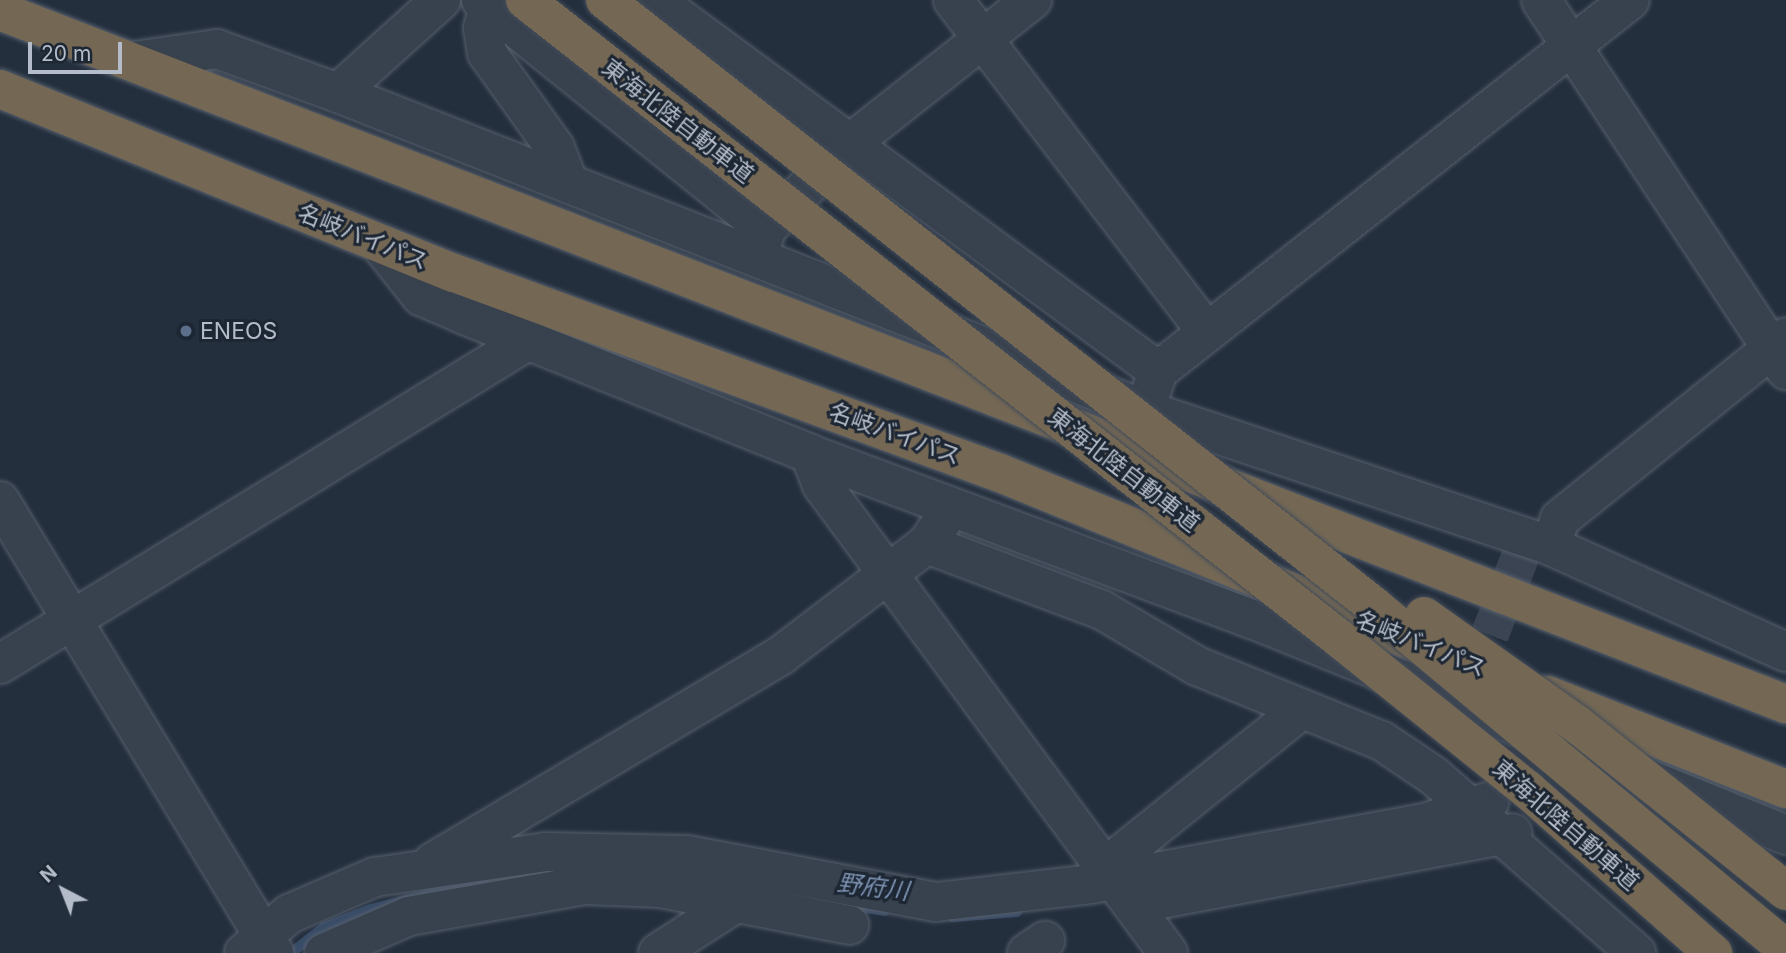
<!DOCTYPE html>
<meta charset="utf-8">
<style>
body{margin:0}
#map{position:relative;width:1786px;height:953px;overflow:hidden;background:#242f3e;font-family:Inter,"Noto Sans JP",sans-serif}
div>[style]{position:absolute}
[style*='--x']{left:calc(var(--x)*1px);top:calc(var(--y)*1px);width:calc(var(--w)*1px);rotate:calc(var(--a)*1deg)}
.stream>*{height:10px;margin:-5px;padding:0 5px;transform-origin:5px;border-radius:5px;background:#394c67}
.minor-tunnel>*{height:38px;margin-top:-19px;transform-origin:0;background:repeating-linear-gradient(90deg,#3a4453 0 38px,transparent 0 57px)}
.roads{filter:drop-shadow(0 0 2px #565f6c) drop-shadow(0 0 2px #565f6c)}
.minor>*{height:38px;margin:-19px;padding:0 19px;transform-origin:19px;border-radius:19px;background:#38414e}
.highway>*{height:38px;margin:-19px;padding:0 19px;transform-origin:19px;border-radius:19px;background:#746855}
.bridges{filter:drop-shadow(0 0 2px #434c59) drop-shadow(0 0 2px #434c59)}
.highway-bridge>*{height:38px;margin:-19px;padding:0 19px;transform-origin:19px;border-radius:19px;background:#746855}
.dots>*{width:19px;height:19px;translate:-50% -50%;box-sizing:border-box;border:4px solid #1d2633;border-radius:50%}
span{translate:-50% -50%;white-space:nowrap;text-align:center;line-height:1.15;-webkit-text-stroke:6px #1d2633;paint-order:stroke}
.street-label{font-size:23px;color:#b4bcc9}
.poi-label{font-size:23px;color:#b4bcc9}
.left{translate:0 -50%;text-align:left}
.water-label{font-size:24px;color:#7c92b1;font-style:italic}
.north{position:absolute;left:28px;top:855px;width:70px;height:70px;-webkit-text-stroke:5px #1d2633;paint-order:stroke;rotate:318deg;font-size:19px;font-weight:700;line-height:28px;text-align:center;color:#b4bcc9}
.north::after{content:'';display:block;margin:auto;width:24px;height:32px;background:#b4bcc9;clip-path:polygon(50% 0,100% 100%,50% 72%,0 100%)}
.scale{position:absolute;left:28px;top:42px;width:94px;height:32px;box-sizing:border-box;border:4px solid #b4bcc9;border-top:0;padding-left:9px;font-size:21px;line-height:24px;white-space:nowrap;color:#b4bcc9;-webkit-text-stroke:5px #1d2633;paint-order:stroke}
</style>
<div id="map">
<div class="stream">
<i style="--x:844;--y:905;--w:41;--a:8.3"></i>
<i style="--x:952;--y:917;--w:65;--a:-4.4"></i>
<i style="--x:291;--y:953;--w:42;--a:-38.2"></i>
<i style="--x:324;--y:927;--w:50;--a:-21"></i>
<i style="--x:371;--y:909;--w:116;--a:-14.5"></i>
</div>
<div class="minor-tunnel">
<i style="--x:1469;--y:688;--w:146;--a:-68.7"></i>
</div>
<div class="roads">
<div class="minor">
<i style="--x:481;--y:0;--w:366;--a:38.8"></i>
<i style="--x:766;--y:229;--w:27;--a:105"></i>
<i style="--x:491;--y:0;--w:29;--a:106"></i>
<i style="--x:483;--y:28;--w:25;--a:81"></i>
<i style="--x:487;--y:53;--w:117;--a:54.4"></i>
<i style="--x:555;--y:148;--w:34;--a:69"></i>
<i style="--x:655;--y:0;--w:625;--a:36.41"></i>
<i style="--x:953;--y:0;--w:417;--a:52.6"></i>
<i style="--x:1541;--y:0;--w:444;--a:56.5"></i>
<i style="--x:134;--y:61;--w:84;--a:-8.2"></i>
<i style="--x:217;--y:49;--w:129;--a:20"></i>
<i style="--x:338;--y:93;--w:867;--a:21.45"></i>
<i style="--x:1145;--y:410;--w:428;--a:18.5"></i>
<i style="--x:1551;--y:546;--w:258;--a:24.3"></i>
<i style="--x:338;--y:93;--w:139;--a:-42.1"></i>
<i style="--x:766;--y:229;--w:116;--a:-45.7"></i>
<i style="--x:847;--y:146;--w:236;--a:-38.3"></i>
<i style="--x:379;--y:243;--w:68;--a:51.6"></i>
<i style="--x:421;--y:296;--w:48;--a:23.4"></i>
<i style="--x:465;--y:315;--w:372;--a:21.9"></i>
<i style="--x:810;--y:454;--w:472;--a:20.5"></i>
<i style="--x:1252;--y:619;--w:576;--a:22.02"></i>
<i style="--x:1145;--y:410;--w:41;--a:-71.6"></i>
<i style="--x:1158;--y:371;--w:600;--a:-38.17"></i>
<i style="--x:810;--y:454;--w:33;--a:69"></i>
<i style="--x:822;--y:485;--w:582;--a:53.52"></i>
<i style="--x:0;--y:501;--w:529;--a:58.78"></i>
<i style="--x:927;--y:544;--w:187;--a:20.7"></i>
<i style="--x:1102;--y:610;--w:110;--a:30.5"></i>
<i style="--x:1197;--y:666;--w:200;--a:22.1"></i>
<i style="--x:1382;--y:741;--w:63;--a:33.9"></i>
<i style="--x:1434;--y:776;--w:269;--a:41.2"></i>
<i style="--x:1551;--y:546;--w:28;--a:-72"></i>
<i style="--x:1560;--y:519;--w:290;--a:-38.8"></i>
<i style="--x:0;--y:664;--w:620;--a:-31.49"></i>
<i style="--x:433;--y:862;--w:404;--a:-30.7"></i>
<i style="--x:780;--y:656;--w:185;--a:-37.3"></i>
<i style="--x:927;--y:544;--w:27;--a:-56"></i>
<i style="--x:1108;--y:865;--w:249;--a:-38.8"></i>
<i style="--x:1134;--y:904;--w:385;--a:-10.6"></i>
<i style="--x:244;--y:953;--w:60;--a:-40.9"></i>
<i style="--x:289;--y:914;--w:94;--a:-23.3"></i>
<i style="--x:375;--y:877;--w:173;--a:-8.3"></i>
<i style="--x:546;--y:852;--w:141;--a:1.2"></i>
<i style="--x:687;--y:855;--w:253;--a:10.7"></i>
<i style="--x:936;--y:902;--w:156;--a:-6.6"></i>
<i style="--x:1091;--y:884;--w:343;--a:-10.4"></i>
<i style="--x:1428;--y:822;--w:65;--a:-18.7"></i>
<i style="--x:324;--y:953;--w:93;--a:-23.5"></i>
<i style="--x:409;--y:916;--w:178;--a:-10"></i>
<i style="--x:584;--y:885;--w:77;--a:2.2"></i>
<i style="--x:661;--y:888;--w:192;--a:11.1"></i>
<i style="--x:658;--y:953;--w:94;--a:-32.8"></i>
<i style="--x:1027;--y:953;--w:22;--a:-34"></i>
</div>
<div class="highway">
<i style="--x:0;--y:11;--w:1916;--a:21.21"></i>
<i style="--x:0;--y:89;--w:490;--a:22.1"></i>
<i style="--x:454;--y:273;--w:581;--a:20.12"></i>
<i style="--x:1000;--y:473;--w:443;--a:22.2"></i>
<i style="--x:1547;--y:695;--w:257;--a:21.5"></i>
</div>
</div>
<div class="bridges">
<div class="highway-bridge">
<i style="--x:525;--y:0;--w:1036;--a:38.1"></i>
<i style="--x:1340;--y:639;--w:241;--a:38.8"></i>
<i style="--x:1528;--y:790;--w:247;--a:41.4"></i>
<i style="--x:605;--y:0;--w:978;--a:38.23"></i>
<i style="--x:1373;--y:605;--w:537;--a:39.79"></i>
<i style="--x:1424;--y:616;--w:189;--a:35.3"></i>
<i style="--x:1578;--y:725;--w:266;--a:38.6"></i>
</div>
</div>
<div class="dots">
<i style="left:186px;top:331px;background:#5c6f8a"></i>
</div>
<div class="street-label">
<span style="left:678px;top:121px;rotate:38deg">東海北陸自動車道</span>
<span style="left:363px;top:237px;rotate:22deg">名岐バイパス</span>
<span style="left:895px;top:434px;rotate:20deg">名岐バイパス</span>
<span style="left:1124px;top:470px;rotate:38deg">東海北陸自動車道</span>
<span style="left:1421px;top:644px;rotate:22deg">名岐バイパス</span>
<span style="left:1566px;top:825px;rotate:41deg">東海北陸自動車道</span>
</div>
<div class="poi-label">
<span class="left" style="left:200px;top:331px">ENEOS</span>
</div>
<div class="water-label">
<span style="left:873px;top:887px;rotate:7deg">野府川</span>
</div>
<div class="north">N</div>
<div class="scale">20 m</div>
</div>
